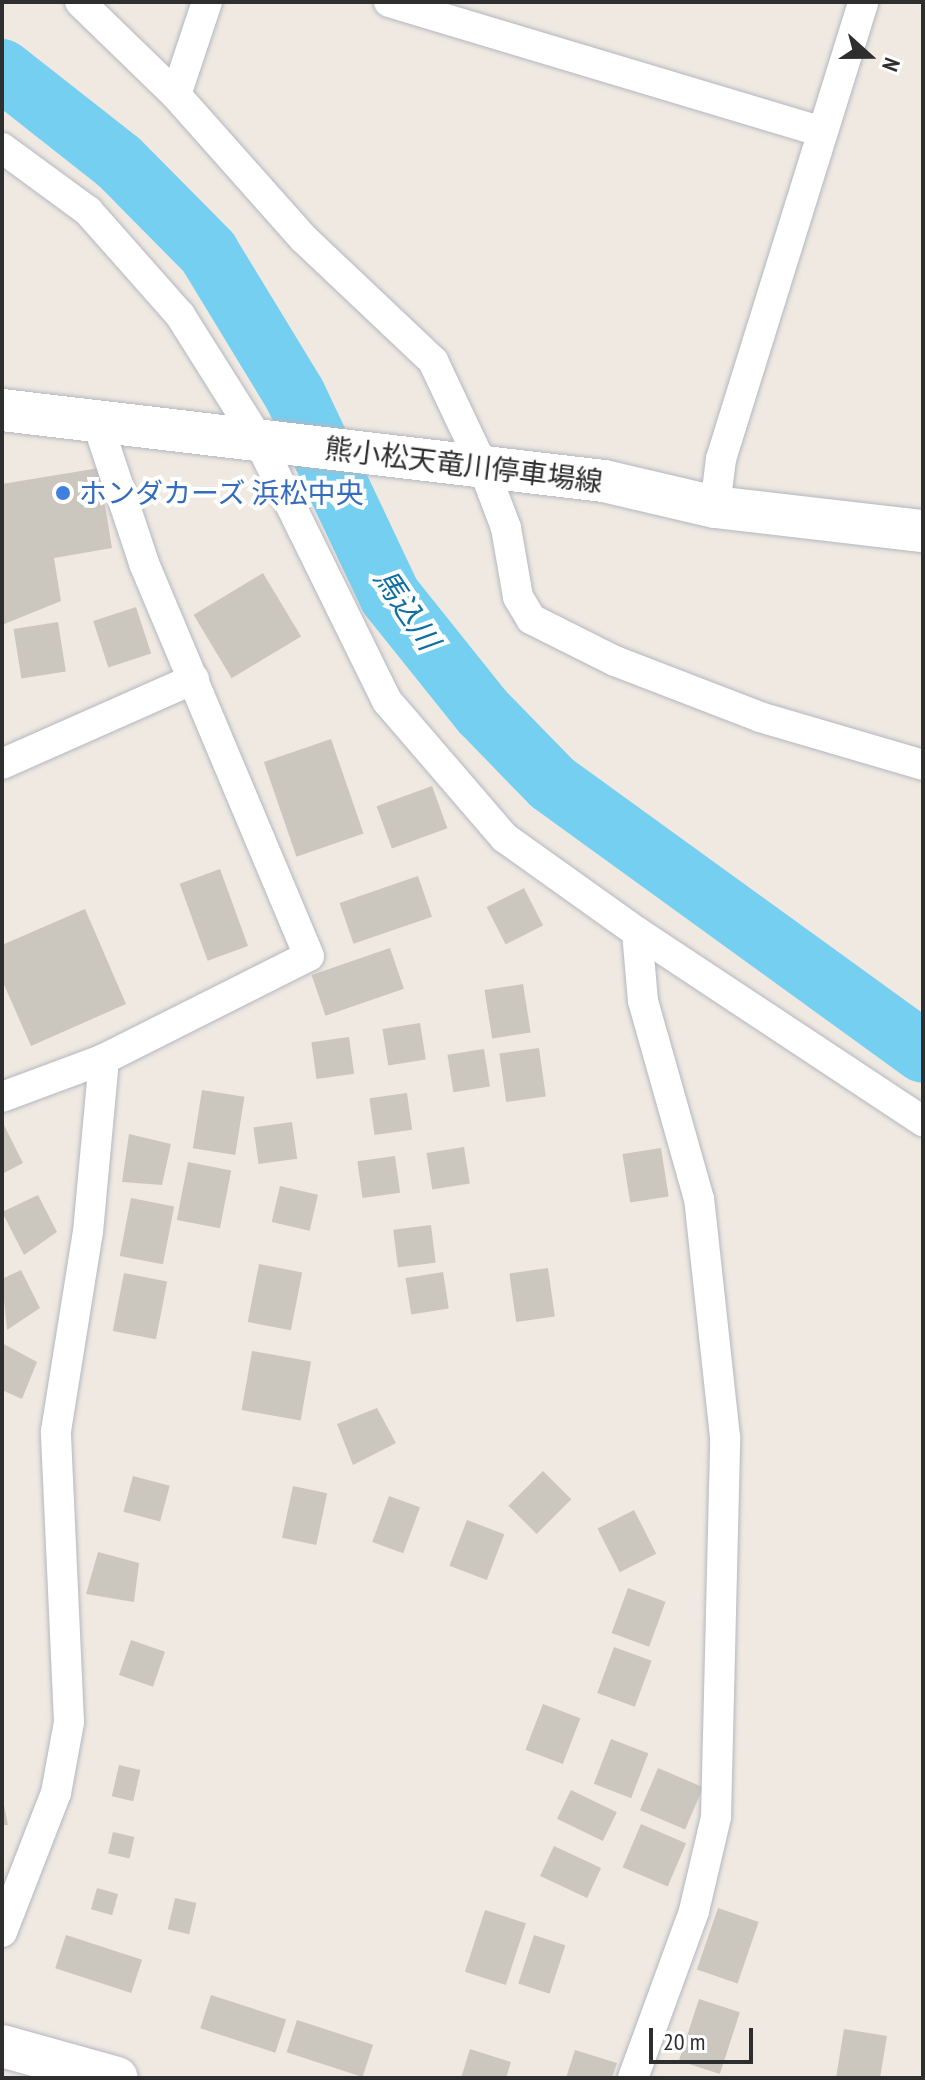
<!DOCTYPE html>
<meta charset="utf-8">
<style>
body{margin:0}
#map{position:relative;width:925px;height:2080px;overflow:hidden;background:#efe9e1;font-family:"PT Sans Narrow","Noto Sans JP",sans-serif}
div>[style]{position:absolute}
[style*='--x']{left:calc(var(--x)*1px);top:calc(var(--y)*1px);width:calc(var(--w)*1px);rotate:calc(var(--a)*1deg)}
.river>*{height:62px;margin:-31px;padding:0 31px;transform-origin:31px;border-radius:31px;background:#75cff0}
.building>*{inset:0;background:#cbc7bf;transform-origin:0 0}
.roads{filter:drop-shadow(0 0 2px #b4b7c1) drop-shadow(0 0 2px #b4b7c1)}
.street>*{height:30px;margin:-15px;padding:0 15px;transform-origin:15px;border-radius:15px;background:#fff}
.secondary>*{height:42px;margin:-21px;padding:0 21px;transform-origin:21px;border-radius:21px;background:#fff}
.dots>*{width:22px;height:22px;translate:-50% -50%;box-sizing:border-box;border:4px solid #fff;border-radius:50%}
span{translate:-50% -50%;white-space:nowrap;text-align:center;line-height:1.15;-webkit-text-stroke:8px #fff;paint-order:stroke}
.street-label{font-size:28px;color:#2e2e2e}
.shop-label{font-size:28px;color:#366cbe}
.left{translate:0 -50%;text-align:left}
.water-label{font-size:30px;color:#0d6fa3;font-style:italic}
.frame{position:absolute;inset:0;border:4px solid #2e2e2e;pointer-events:none}
.north{position:absolute;left:829px;top:16px;width:80px;height:80px;-webkit-text-stroke:6px #fff;paint-order:stroke;rotate:111deg;font-size:22px;font-weight:700;line-height:32px;text-align:center;color:#2e2e2e}
.north::after{content:'';display:block;margin:auto;width:28px;height:36px;background:#2e2e2e;clip-path:polygon(50% 0,100% 100%,50% 72%,0 100%)}
.scale{position:absolute;left:649px;top:2028px;width:104px;height:36px;box-sizing:border-box;border:4px solid #2e2e2e;border-top:0;padding-left:10px;font-size:24px;line-height:28px;white-space:nowrap;color:#2e2e2e;-webkit-text-stroke:6px #fff;paint-order:stroke}
</style>
<div id="map">
<div class="river">
<i style="--x:2;--y:70;--w:149;--a:38.2"></i>
<i style="--x:119;--y:162;--w:127;--a:45.3"></i>
<i style="--x:208;--y:252;--w:167;--a:58.7"></i>
<i style="--x:295;--y:395;--w:222;--a:64.7"></i>
<i style="--x:390;--y:596;--w:149;--a:51.3"></i>
<i style="--x:483;--y:712;--w:99;--a:45.8"></i>
<i style="--x:552;--y:783;--w:458;--a:35.9"></i>
</div>
<div class="building">
<i style="clip-path:polygon(99px 468px,112px 548px,54px 558px,61px 601px,2px 625px,2px 484px)"></i>
<i style="left:263px;top:573px;width:74px;height:81px;rotate:59deg"></i>
<i style="left:136px;top:607px;width:49px;height:45px;rotate:72deg"></i>
<i style="left:58px;top:622px;width:50px;height:45px;rotate:81deg"></i>
<i style="left:331px;top:739px;width:100px;height:71px;rotate:71deg"></i>
<i style="left:432px;top:786px;width:45px;height:59px;rotate:70deg"></i>
<i style="left:220px;top:869px;width:82px;height:43px;rotate:70deg"></i>
<i style="left:418px;top:876px;width:43px;height:83px;rotate:71deg"></i>
<i style="left:524px;top:888px;width:42px;height:42px;rotate:63deg"></i>
<i style="clip-path:polygon(85px 909px,126px 1004px,31px 1046px,2px 980px,2px 945px)"></i>
<i style="left:390px;top:948px;width:43px;height:83px;rotate:71deg"></i>
<i style="left:523px;top:984px;width:49px;height:39px;rotate:81deg"></i>
<i style="left:420px;top:1023px;width:37px;height:38px;rotate:81deg"></i>
<i style="left:349px;top:1037px;width:37px;height:38px;rotate:82deg"></i>
<i style="left:539px;top:1048px;width:49px;height:40px;rotate:82deg"></i>
<i style="left:484px;top:1049px;width:38px;height:37px;rotate:81deg"></i>
<i style="left:202px;top:1090px;width:43px;height:59px;rotate:9deg"></i>
<i style="left:407px;top:1093px;width:37px;height:38px;rotate:82deg"></i>
<i style="clip-path:polygon(2px 1121px,23px 1163px,2px 1174px)"></i>
<i style="left:292px;top:1122px;width:37px;height:39px;rotate:82deg"></i>
<i style="clip-path:polygon(129px 1134px,171px 1144px,162px 1185px,122px 1182px)"></i>
<i style="left:464px;top:1147px;width:37px;height:38px;rotate:81deg"></i>
<i style="left:661px;top:1148px;width:49px;height:39px;rotate:81deg"></i>
<i style="left:395px;top:1156px;width:37px;height:38px;rotate:82deg"></i>
<i style="left:188px;top:1162px;width:44px;height:59px;rotate:11deg"></i>
<i style="left:280px;top:1186px;width:39px;height:37px;rotate:13deg"></i>
<i style="clip-path:polygon(38px 1195px,57px 1232px,24px 1255px,2px 1212px)"></i>
<i style="left:131px;top:1198px;width:44px;height:59px;rotate:11deg"></i>
<i style="left:431px;top:1225px;width:38px;height:38px;rotate:83deg"></i>
<i style="left:259px;top:1264px;width:44px;height:59px;rotate:11deg"></i>
<i style="left:548px;top:1268px;width:49px;height:39px;rotate:82deg"></i>
<i style="clip-path:polygon(21px 1270px,40px 1308px,7px 1330px,2px 1279px)"></i>
<i style="left:443px;top:1272px;width:37px;height:38px;rotate:81deg"></i>
<i style="left:124px;top:1273px;width:44px;height:59px;rotate:11deg"></i>
<i style="clip-path:polygon(2px 1343px,37px 1362px,22px 1399px,2px 1390px)"></i>
<i style="left:252px;top:1351px;width:60px;height:60px;rotate:10deg"></i>
<i style="clip-path:polygon(377px 1408px,396px 1443px,353px 1465px,337px 1424px)"></i>
<i style="left:543px;top:1471px;width:40px;height:49px;rotate:45deg"></i>
<i style="left:133px;top:1476px;width:38px;height:37px;rotate:15deg"></i>
<i style="left:293px;top:1486px;width:35px;height:53px;rotate:12deg"></i>
<i style="left:389px;top:1496px;width:33px;height:49px;rotate:20deg"></i>
<i style="left:634px;top:1510px;width:49px;height:41px;rotate:63deg"></i>
<i style="left:467px;top:1520px;width:40px;height:49px;rotate:21deg"></i>
<i style="clip-path:polygon(98px 1552px,139px 1563px,134px 1602px,86px 1594px)"></i>
<i style="left:628px;top:1588px;width:40px;height:48px;rotate:20deg"></i>
<i style="left:131px;top:1640px;width:36px;height:37px;rotate:19deg"></i>
<i style="left:614px;top:1647px;width:40px;height:49px;rotate:20deg"></i>
<i style="left:543px;top:1704px;width:40px;height:49px;rotate:21deg"></i>
<i style="left:611px;top:1739px;width:40px;height:48px;rotate:21deg"></i>
<i style="left:119px;top:1765px;width:22px;height:32px;rotate:13deg"></i>
<i style="left:658px;top:1768px;width:49px;height:46px;rotate:23deg"></i>
<i style="left:571px;top:1790px;width:51px;height:32px;rotate:26deg"></i>
<i style="clip-path:polygon(2px 1795px,8px 1825px,2px 1825px)"></i>
<i style="left:641px;top:1824px;width:49px;height:47px;rotate:23deg"></i>
<i style="left:113px;top:1832px;width:22px;height:22px;rotate:13deg"></i>
<i style="left:554px;top:1846px;width:52px;height:33px;rotate:25deg"></i>
<i style="left:97px;top:1888px;width:22px;height:22px;rotate:16deg"></i>
<i style="left:175px;top:1898px;width:22px;height:32px;rotate:13deg"></i>
<i style="left:718px;top:1908px;width:43px;height:65px;rotate:19deg"></i>
<i style="left:485px;top:1910px;width:43px;height:65px;rotate:18deg"></i>
<i style="left:66px;top:1935px;width:80px;height:35px;rotate:18deg"></i>
<i style="left:534px;top:1935px;width:33px;height:51px;rotate:18deg"></i>
<i style="left:211px;top:1995px;width:79px;height:35px;rotate:18deg"></i>
<i style="left:699px;top:1999px;width:43px;height:65px;rotate:18deg"></i>
<i style="left:297px;top:2020px;width:80px;height:34px;rotate:18deg"></i>
<i style="clip-path:polygon(844px 2029px,887px 2036px,880px 2078px,836px 2078px)"></i>
<i style="clip-path:polygon(470px 2049px,511px 2062px,506px 2078px,461px 2078px)"></i>
<i style="clip-path:polygon(575px 2050px,617px 2063px,612px 2078px,566px 2078px)"></i>
</div>
<div class="roads">
<div class="street">
<i style="--x:80;--y:2;--w:134;--a:44.1"></i>
<i style="--x:176;--y:95;--w:193;--a:48.4"></i>
<i style="--x:304;--y:239;--w:178;--a:43.4"></i>
<i style="--x:433;--y:361;--w:117;--a:64.7"></i>
<i style="--x:483;--y:467;--w:65;--a:69.3"></i>
<i style="--x:506;--y:528;--w:70;--a:80.1"></i>
<i style="--x:518;--y:597;--w:26;--a:59"></i>
<i style="--x:531;--y:619;--w:94;--a:26.6"></i>
<i style="--x:615;--y:661;--w:155;--a:21.1"></i>
<i style="--x:760;--y:717;--w:170;--a:16.4"></i>
<i style="--x:389;--y:2;--w:452;--a:16.7"></i>
<i style="--x:176;--y:95;--w:98;--a:-71.6"></i>
<i style="--x:2;--y:148;--w:107;--a:36.2"></i>
<i style="--x:88;--y:211;--w:139;--a:48.5"></i>
<i style="--x:180;--y:315;--w:146;--a:57.8"></i>
<i style="--x:258;--y:439;--w:292;--a:63.8"></i>
<i style="--x:387;--y:701;--w:181;--a:49.3"></i>
<i style="--x:505;--y:838;--w:162;--a:35.5"></i>
<i style="--x:715;--y:507;--w:48;--a:-82.9"></i>
<i style="--x:721;--y:459;--w:479;--a:-72.7"></i>
<i style="--x:2;--y:764;--w:210;--a:-23.9"></i>
<i style="--x:2;--y:1097;--w:109;--a:-20.4"></i>
<i style="--x:104;--y:1059;--w:229;--a:-26.7"></i>
<i style="--x:309;--y:956;--w:426;--a:-112.8"></i>
<i style="--x:144;--y:563;--w:149;--a:-108.4"></i>
<i style="--x:2;--y:1932;--w:149;--a:-68.8"></i>
<i style="--x:56;--y:1793;--w:72;--a:-79.6"></i>
<i style="--x:69;--y:1722;--w:291;--a:-92.6"></i>
<i style="--x:56;--y:1431;--w:202;--a:-80.9"></i>
<i style="--x:88;--y:1232;--w:174;--a:-84.7"></i>
<i style="--x:633;--y:2078;--w:178;--a:-69.9"></i>
<i style="--x:694;--y:1911;--w:97;--a:-76.8"></i>
<i style="--x:716;--y:1817;--w:380;--a:-88.6"></i>
<i style="--x:725;--y:1437;--w:239;--a:-96.2"></i>
<i style="--x:699;--y:1199;--w:206;--a:-105.8"></i>
<i style="--x:643;--y:1001;--w:69;--a:-95"></i>
<i style="--x:637;--y:932;--w:343;--a:33.5"></i>
</div>
<div class="secondary">
<i style="--x:2;--y:410;--w:606;--a:6.73"></i>
<i style="--x:604;--y:481;--w:114;--a:13.2"></i>
<i style="--x:715;--y:507;--w:209;--a:6.6"></i>
<i style="--x:2;--y:2046;--w:119;--a:15.5"></i>
</div>
</div>
<div class="dots">
<i style="left:63px;top:493px;background:#3f7fe0"></i>
</div>
<div class="street-label">
<span style="left:464px;top:465px;rotate:7deg">熊小松天竜川停車場線</span>
</div>
<div class="shop-label">
<span class="left" style="left:79px;top:493px">ホンダカーズ 浜松中央</span>
</div>
<div class="water-label">
<span style="left:407px;top:609px;rotate:56deg">馬込川</span>
</div>
<div class="frame"></div>
<div class="north">N</div>
<div class="scale">20 m</div>
</div>
